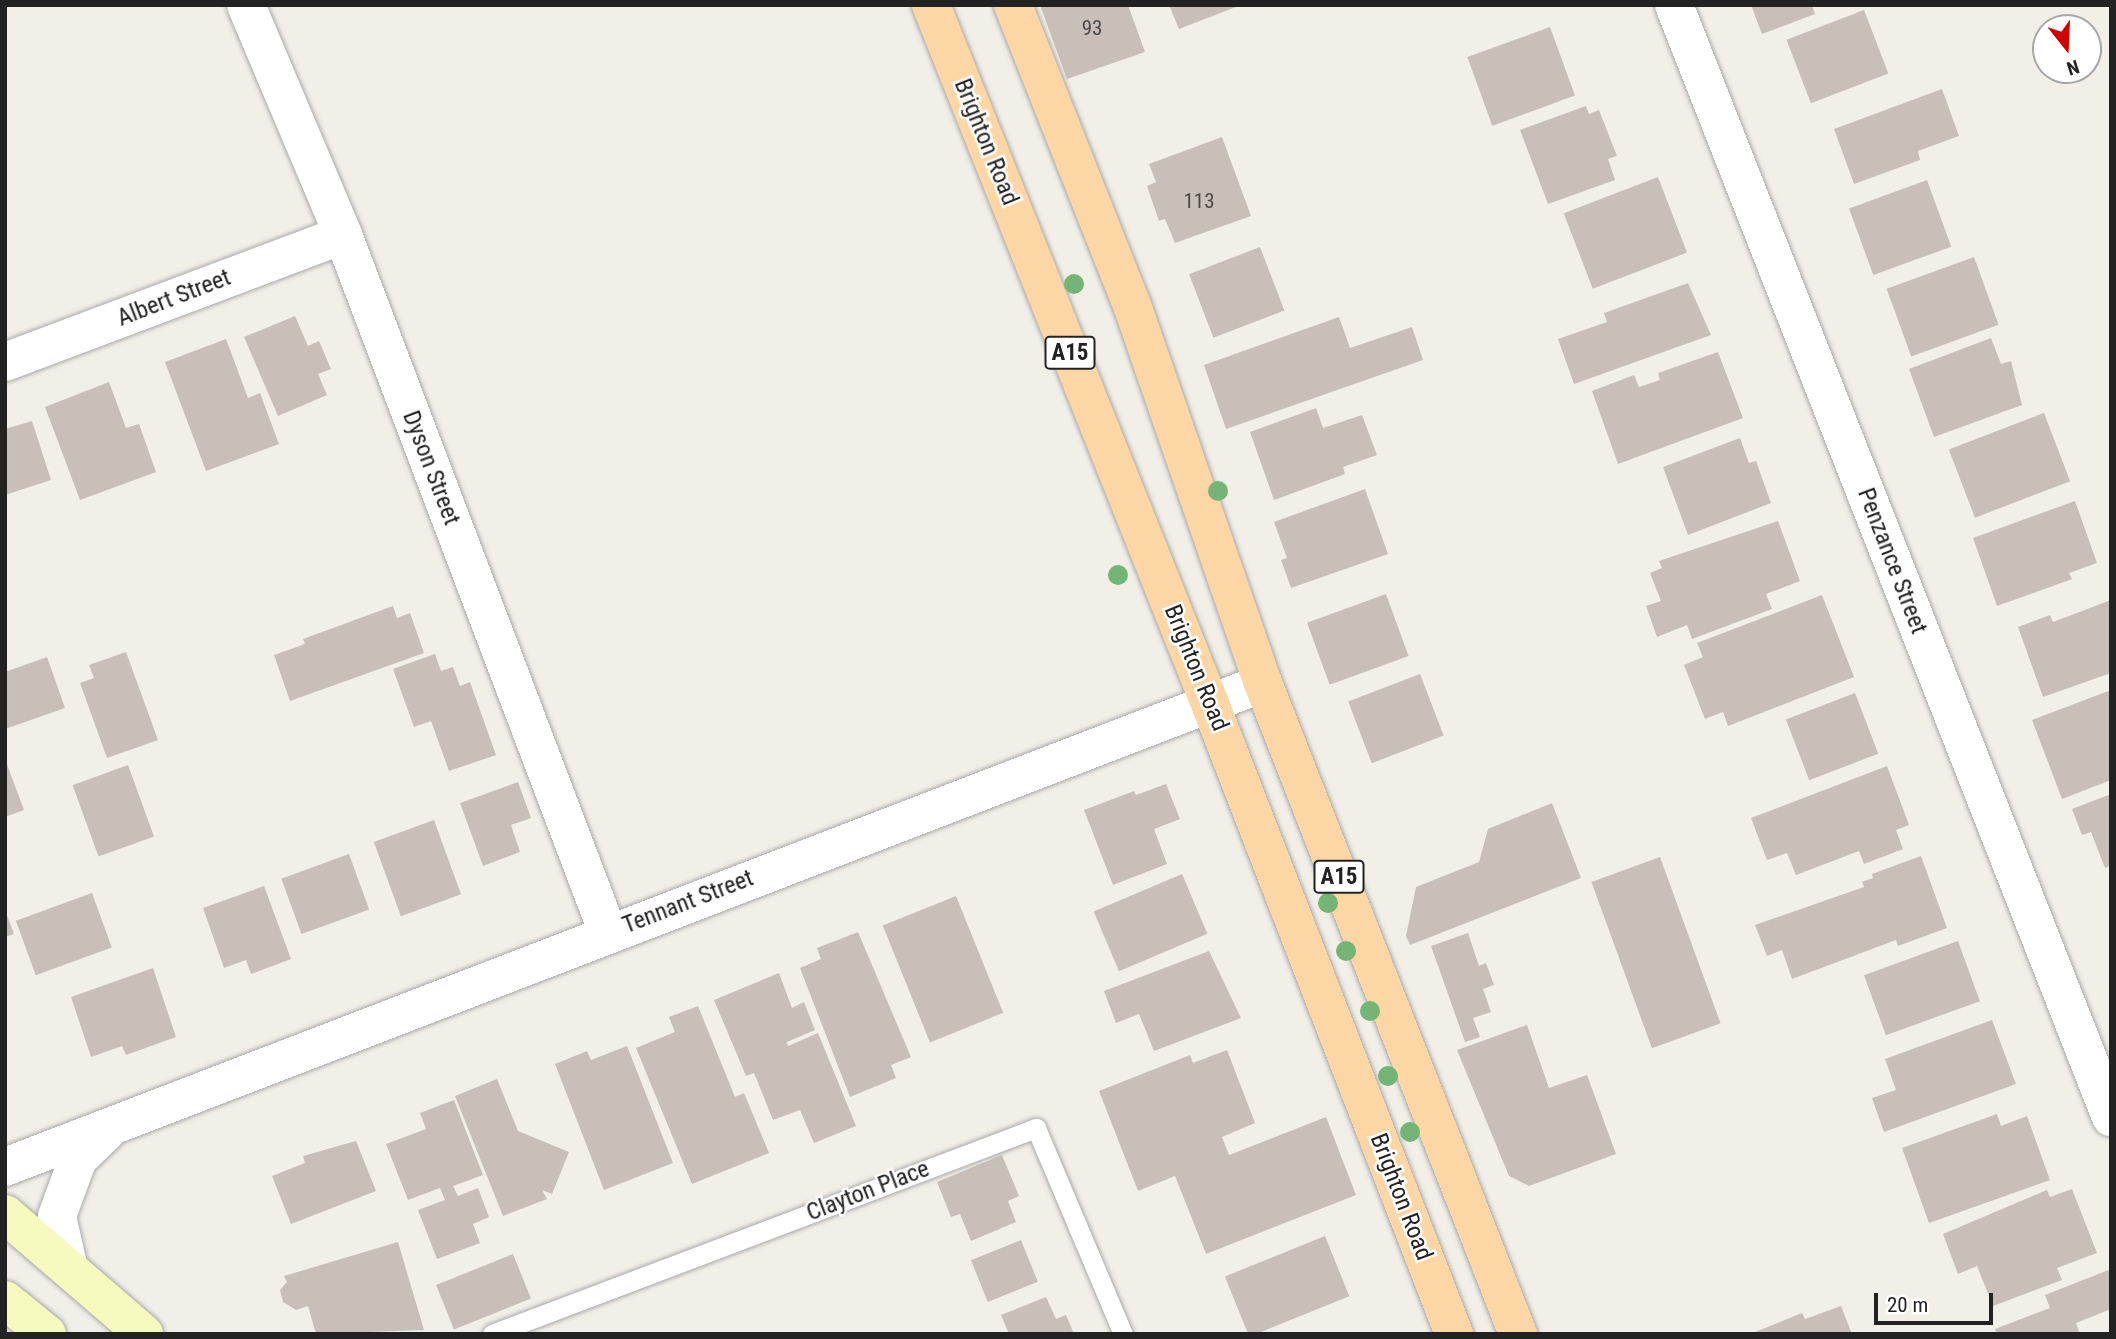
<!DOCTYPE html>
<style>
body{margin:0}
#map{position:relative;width:2116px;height:1339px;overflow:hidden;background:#f2efe9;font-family:"Roboto Condensed",sans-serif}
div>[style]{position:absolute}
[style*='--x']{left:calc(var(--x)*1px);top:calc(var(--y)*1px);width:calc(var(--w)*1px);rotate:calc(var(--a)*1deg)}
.building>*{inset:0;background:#c7bfb8;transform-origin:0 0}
.roads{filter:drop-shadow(0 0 2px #a9a9a9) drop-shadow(0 0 2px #a9a9a9)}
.lane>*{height:19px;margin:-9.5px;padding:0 9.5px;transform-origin:9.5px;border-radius:9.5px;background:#fff}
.street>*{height:38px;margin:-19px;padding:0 19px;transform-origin:19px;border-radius:19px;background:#fff}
.secondary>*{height:38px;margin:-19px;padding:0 19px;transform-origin:19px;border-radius:19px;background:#f7fabf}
.primary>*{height:38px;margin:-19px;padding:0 19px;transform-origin:19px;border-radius:19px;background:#fcd6a4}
.trees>*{width:20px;height:20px;margin:-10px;border-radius:50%;background:#74b475}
span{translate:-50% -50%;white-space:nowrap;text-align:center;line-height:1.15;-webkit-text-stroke:5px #fff;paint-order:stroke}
.number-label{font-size:21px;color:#4b4948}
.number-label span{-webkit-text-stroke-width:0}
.shield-label span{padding:2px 5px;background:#fff;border:2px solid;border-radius:5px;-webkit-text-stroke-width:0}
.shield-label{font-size:23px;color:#222;font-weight:700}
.street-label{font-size:24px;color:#222}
.frame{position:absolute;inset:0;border:7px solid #222;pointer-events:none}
.north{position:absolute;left:2032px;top:14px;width:70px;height:70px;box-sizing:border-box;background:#fff;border:2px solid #a7a7a7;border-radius:50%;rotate:162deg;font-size:19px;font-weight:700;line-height:28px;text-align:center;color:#222}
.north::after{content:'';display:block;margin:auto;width:24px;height:32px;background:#d40000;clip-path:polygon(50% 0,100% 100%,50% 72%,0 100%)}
.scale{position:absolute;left:1874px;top:1293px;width:119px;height:32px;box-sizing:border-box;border:4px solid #222;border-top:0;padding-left:9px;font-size:21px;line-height:24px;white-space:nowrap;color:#222;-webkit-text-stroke:5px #fff;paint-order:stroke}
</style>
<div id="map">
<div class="building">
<i style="clip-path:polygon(1040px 5px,1128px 5px,1145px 52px,1067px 79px)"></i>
<i style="clip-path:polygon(1169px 5px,1241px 5px,1179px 29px)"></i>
<i style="clip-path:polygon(1751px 5px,1812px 5px,1815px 14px,1762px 34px)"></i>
<i style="left:1864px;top:10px;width:68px;height:83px;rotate:69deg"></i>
<i style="left:1550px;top:27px;width:73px;height:88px;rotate:70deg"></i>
<i style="clip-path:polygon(1942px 89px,1959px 136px,1918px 151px,1920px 160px,1854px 184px,1834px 129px)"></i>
<i style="clip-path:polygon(1586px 106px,1589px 114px,1599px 110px,1617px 156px,1608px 159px,1615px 180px,1548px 204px,1520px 130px)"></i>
<i style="clip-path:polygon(1222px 137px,1251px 216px,1175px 243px,1165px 219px,1159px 221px,1147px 186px,1156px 182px,1149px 164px)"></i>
<i style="left:1658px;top:177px;width:81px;height:101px;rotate:69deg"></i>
<i style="left:1927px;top:180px;width:71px;height:83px;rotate:70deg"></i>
<i style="left:1260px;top:247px;width:68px;height:76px;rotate:69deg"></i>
<i style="left:1974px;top:257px;width:72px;height:93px;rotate:70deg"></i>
<i style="clip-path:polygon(1688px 283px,1711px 335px,1574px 384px,1558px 339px,1607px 322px,1604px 313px)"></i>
<i style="clip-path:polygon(295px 316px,308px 346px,319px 341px,331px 369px,318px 374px,327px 395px,278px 416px,244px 337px)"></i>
<i style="clip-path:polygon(1339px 317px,1350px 348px,1412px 327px,1423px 360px,1226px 429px,1204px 365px)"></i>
<i style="clip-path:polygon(1991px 338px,2001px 364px,2011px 361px,2022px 405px,1934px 437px,1909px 369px)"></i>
<i style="clip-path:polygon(226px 339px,248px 398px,260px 393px,279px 444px,206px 471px,165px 362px)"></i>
<i style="clip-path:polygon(1718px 352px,1743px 418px,1618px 464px,1592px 391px,1634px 375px,1639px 387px,1660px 380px,1658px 373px)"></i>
<i style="clip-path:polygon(109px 382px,126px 428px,139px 424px,156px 472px,80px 500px,45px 407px)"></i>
<i style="clip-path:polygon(1316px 408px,1323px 428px,1362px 415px,1377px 455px,1343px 467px,1345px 474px,1274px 500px,1250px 432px)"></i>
<i style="left:2044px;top:413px;width:73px;height:102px;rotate:69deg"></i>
<i style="clip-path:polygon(32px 421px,51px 480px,5px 495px,5px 429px)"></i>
<i style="clip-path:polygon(1740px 438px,1749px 463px,1756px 461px,1771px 503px,1688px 535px,1663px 467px)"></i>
<i style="clip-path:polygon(1365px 489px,1388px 554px,1291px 588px,1281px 560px,1287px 558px,1274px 522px)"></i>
<i style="clip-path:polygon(2075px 501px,2097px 563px,2069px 573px,2072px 579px,1997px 606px,1973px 538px)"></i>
<i style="clip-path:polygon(1778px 521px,1800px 581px,1766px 594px,1772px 609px,1692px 639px,1687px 625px,1657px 637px,1646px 606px,1661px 601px,1650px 573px,1662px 568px,1659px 561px)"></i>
<i style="left:1386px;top:594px;width:66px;height:84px;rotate:70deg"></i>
<i style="clip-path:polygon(1822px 595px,1854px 677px,1728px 726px,1723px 712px,1705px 719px,1684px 665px,1703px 657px,1697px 643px)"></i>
<i style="clip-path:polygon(2111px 600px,2111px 673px,2043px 697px,2018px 627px,2050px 615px,2053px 622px)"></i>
<i style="clip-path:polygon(393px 606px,397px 618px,410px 613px,424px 653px,290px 701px,274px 655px,305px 644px,303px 639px)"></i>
<i style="clip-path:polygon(126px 652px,158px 740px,107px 758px,80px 683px,94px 678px,89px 665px)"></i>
<i style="clip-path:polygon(435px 654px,441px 671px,453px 667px,460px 686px,470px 682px,496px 755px,449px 771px,431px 721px,414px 727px,393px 669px)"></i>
<i style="clip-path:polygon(47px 657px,65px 708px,5px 729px,5px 672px)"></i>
<i style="left:1420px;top:674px;width:66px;height:77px;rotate:69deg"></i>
<i style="clip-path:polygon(2111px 690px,2111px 780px,2062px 799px,2032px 720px)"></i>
<i style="left:1855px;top:693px;width:65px;height:74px;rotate:69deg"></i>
<i style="clip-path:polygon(5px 759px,24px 810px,5px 817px)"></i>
<i style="left:128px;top:765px;width:76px;height:59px;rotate:70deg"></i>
<i style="clip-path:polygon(1887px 766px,1909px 825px,1896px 830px,1903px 849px,1864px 864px,1859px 851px,1796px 875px,1787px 853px,1767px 860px,1751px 818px)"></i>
<i style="clip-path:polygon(518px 782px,531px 818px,511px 825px,520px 852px,483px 866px,460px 803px)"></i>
<i style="clip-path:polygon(1166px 784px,1180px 819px,1154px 829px,1167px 864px,1113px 885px,1084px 810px,1134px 791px,1136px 795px)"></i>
<i style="clip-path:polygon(2111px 794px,2111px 865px,2105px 868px,2091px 832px,2082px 835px,2072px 809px)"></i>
<i style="clip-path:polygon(1552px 803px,1581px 878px,1410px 945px,1406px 936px,1416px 887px,1479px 862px,1488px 829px)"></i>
<i style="left:434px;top:820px;width:79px;height:64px;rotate:70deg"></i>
<i style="left:349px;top:854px;width:59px;height:72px;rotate:70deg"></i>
<i style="clip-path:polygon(1921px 856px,1947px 928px,1898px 946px,1896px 940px,1792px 979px,1782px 950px,1767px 956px,1755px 925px,1864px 887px,1862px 882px,1873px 878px,1872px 874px)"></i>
<i style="left:1660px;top:857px;width:177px;height:73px;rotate:70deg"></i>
<i style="left:1182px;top:874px;width:65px;height:96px;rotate:67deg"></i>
<i style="clip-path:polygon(264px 886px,291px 959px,251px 974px,246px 960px,224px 968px,203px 908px)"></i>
<i style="left:92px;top:893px;width:58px;height:81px;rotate:70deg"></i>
<i style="left:956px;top:896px;width:126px;height:79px;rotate:68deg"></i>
<i style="clip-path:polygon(5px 910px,14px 934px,5px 937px)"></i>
<i style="clip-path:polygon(858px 932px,911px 1057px,891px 1065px,896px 1078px,850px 1097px,800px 968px,821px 959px,817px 948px)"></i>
<i style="clip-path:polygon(1468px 933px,1479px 966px,1486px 963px,1494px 985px,1483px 989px,1491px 1012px,1473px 1018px,1480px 1037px,1465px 1042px,1431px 946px)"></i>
<i style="left:1958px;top:941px;width:64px;height:100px;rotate:70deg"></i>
<i style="clip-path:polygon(1209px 951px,1241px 1018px,1154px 1051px,1139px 1014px,1116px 1023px,1104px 991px)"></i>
<i style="clip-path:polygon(153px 968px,176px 1037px,126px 1055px,122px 1046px,91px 1057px,71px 997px)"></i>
<i style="clip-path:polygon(779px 973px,792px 1008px,804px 1002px,815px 1030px,787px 1042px,788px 1046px,818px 1033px,856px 1126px,814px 1143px,800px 1110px,773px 1120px,754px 1073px,746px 1076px,714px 1000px)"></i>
<i style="clip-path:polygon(698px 1006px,735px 1097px,744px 1093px,769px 1153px,692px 1184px,636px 1048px,675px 1032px,669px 1017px)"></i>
<i style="clip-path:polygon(1992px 1020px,2016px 1084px,1884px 1132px,1872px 1098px,1896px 1090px,1885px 1059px)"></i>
<i style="clip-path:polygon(1527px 1025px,1549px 1088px,1587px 1075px,1616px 1154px,1529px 1186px,1509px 1176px,1457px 1050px)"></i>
<i style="clip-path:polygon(627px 1046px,673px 1163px,604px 1190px,555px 1064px,587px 1051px,591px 1060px)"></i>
<i style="clip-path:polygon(1227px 1050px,1255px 1123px,1222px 1137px,1229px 1155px,1326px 1117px,1356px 1195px,1206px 1254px,1175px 1176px,1138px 1191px,1099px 1091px,1190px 1055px,1193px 1063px)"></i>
<i style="clip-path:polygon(497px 1079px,518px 1131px,569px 1152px,552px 1194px,542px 1190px,547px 1199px,503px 1216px,455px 1096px)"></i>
<i style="clip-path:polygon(454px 1100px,483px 1175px,453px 1186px,458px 1196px,478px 1188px,489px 1217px,473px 1224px,480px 1243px,437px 1259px,418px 1210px,445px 1200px,440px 1188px,408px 1200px,386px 1144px,426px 1129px,420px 1113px)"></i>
<i style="clip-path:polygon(1997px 1114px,2001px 1126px,2027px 1116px,2050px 1180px,1929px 1223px,1902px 1148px)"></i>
<i style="clip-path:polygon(356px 1141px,376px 1191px,291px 1224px,272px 1176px,305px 1163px,303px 1156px)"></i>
<i style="clip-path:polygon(1002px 1155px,1019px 1196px,1008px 1201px,1016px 1222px,971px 1241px,960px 1214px,951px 1217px,937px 1182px)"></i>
<i style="clip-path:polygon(2072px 1189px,2097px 1253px,2057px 1268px,2062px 1280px,1993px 1306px,1977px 1266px,1958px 1274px,1943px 1234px,2047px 1190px,2050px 1197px)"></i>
<i style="left:1325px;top:1236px;width:65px;height:108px;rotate:68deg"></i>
<i style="left:1021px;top:1240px;width:45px;height:54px;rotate:68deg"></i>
<i style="clip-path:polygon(398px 1242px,424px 1330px,316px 1334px,308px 1306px,296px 1310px,283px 1302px,280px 1290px,287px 1282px,284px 1276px)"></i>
<i style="left:513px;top:1254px;width:48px;height:83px;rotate:68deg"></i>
<i style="clip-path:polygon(2111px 1269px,2111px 1309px,2076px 1323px,2080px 1334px,1997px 1334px,1995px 1329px,2050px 1308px,2045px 1295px)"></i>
<i style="clip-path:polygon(1046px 1297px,1056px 1319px,1066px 1315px,1074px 1334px,1009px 1334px,1001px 1315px)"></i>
<i style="clip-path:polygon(1841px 1306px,1852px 1334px,1750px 1334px,1802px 1313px,1805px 1319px)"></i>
</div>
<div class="roads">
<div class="lane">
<i style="--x:492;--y:1334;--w:582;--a:-20.74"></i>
<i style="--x:1036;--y:1128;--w:224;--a:67.1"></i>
</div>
<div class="street">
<i style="--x:246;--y:5;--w:250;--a:67.1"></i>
<i style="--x:343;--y:235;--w:747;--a:69.21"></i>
<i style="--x:1674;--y:5;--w:1195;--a:68.55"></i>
<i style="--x:5;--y:362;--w:361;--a:-20.6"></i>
<i style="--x:5;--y:1167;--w:1348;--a:-21.04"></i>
<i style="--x:69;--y:1269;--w:54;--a:-102.8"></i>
<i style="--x:57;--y:1216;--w:61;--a:-69.8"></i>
<i style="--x:78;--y:1159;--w:40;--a:-44"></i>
</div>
<div class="secondary">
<i style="--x:5;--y:1214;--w:184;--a:40.8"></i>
<i style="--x:5;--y:1300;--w:54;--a:39"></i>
</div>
<div class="primary">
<i style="--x:931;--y:5;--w:749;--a:68.23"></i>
<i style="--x:1209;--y:701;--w:679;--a:68.84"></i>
<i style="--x:1013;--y:5;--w:323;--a:68.4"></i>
<i style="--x:1132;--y:305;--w:400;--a:70.9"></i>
<i style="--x:1263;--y:683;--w:699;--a:68.61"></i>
</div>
</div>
<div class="trees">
<i style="left:1074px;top:284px"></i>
<i style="left:1218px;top:491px"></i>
<i style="left:1118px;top:575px"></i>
<i style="left:1328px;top:903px"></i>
<i style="left:1346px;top:951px"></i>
<i style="left:1370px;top:1011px"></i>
<i style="left:1388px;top:1076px"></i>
<i style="left:1410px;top:1132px"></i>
</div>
<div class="number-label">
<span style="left:1092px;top:28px">93</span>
<span style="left:1199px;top:201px">113</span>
</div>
<div class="shield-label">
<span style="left:1070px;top:353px">A15</span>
<span style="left:1339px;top:877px">A15</span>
</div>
<div class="street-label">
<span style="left:986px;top:142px;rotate:68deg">Brighton Road</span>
<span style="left:174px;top:298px;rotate:-21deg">Albert Street</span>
<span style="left:431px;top:468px;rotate:69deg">Dyson Street</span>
<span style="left:1892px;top:561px;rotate:69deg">Penzance Street</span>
<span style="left:1196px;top:668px;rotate:68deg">Brighton Road</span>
<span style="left:688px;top:902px;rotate:-21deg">Tennant Street</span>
<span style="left:868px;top:1191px;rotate:-21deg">Clayton Place</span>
<span style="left:1401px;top:1197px;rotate:69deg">Brighton Road</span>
</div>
<div class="frame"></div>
<div class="north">N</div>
<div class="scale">20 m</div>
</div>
